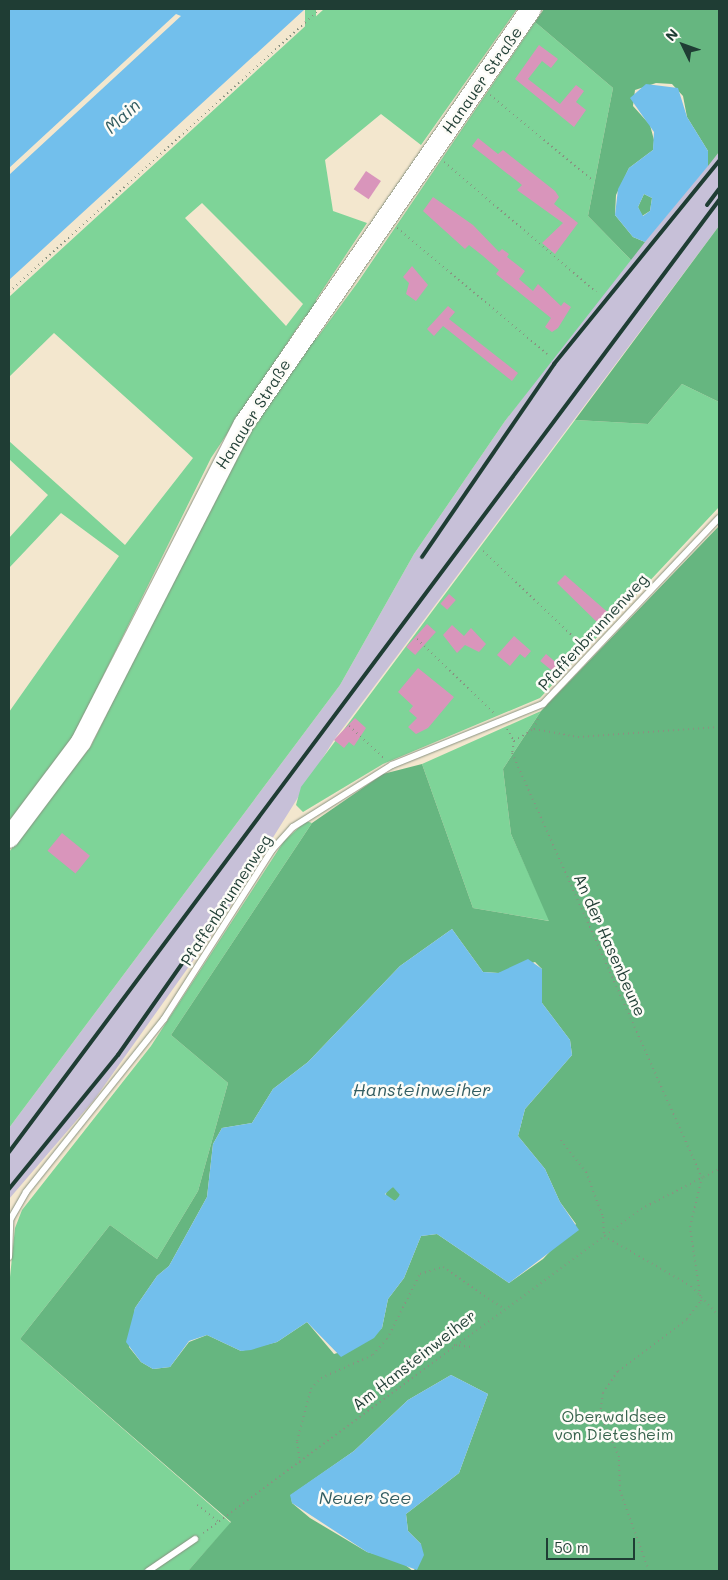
<!DOCTYPE html>
<meta charset="utf-8">
<style>
body{margin:0}
#map{position:relative;width:728px;height:1580px;overflow:hidden;background:#f3e7ce;font-family:Mali,sans-serif}
div>[style]{position:absolute}
[style*='--x']{left:calc(var(--x)*1px);top:calc(var(--y)*1px);width:calc(var(--w)*1px);rotate:calc(var(--a)*1deg)}
.industrial>*{inset:0;background:#c7c0d8}
.green>*{inset:0;background:#7ed498;transform-origin:0 0}
.forest>*{inset:0;background:#66b680}
.round{border-radius:50%}
.water>*{inset:0;background:#72bfec}
.building>*{inset:0;background:#d995bb;transform-origin:0 0}
.path>*{height:2px;margin-top:-1px;transform-origin:0;background:repeating-linear-gradient(90deg,#899281 0 1px,transparent 0 5px)}
.roads{filter:drop-shadow(0 0 1px #899281) drop-shadow(0 0 1px #899281)}
.lane>*{height:6px;margin:-3px;padding:0 3px;transform-origin:3px;border-radius:3px;background:#fff}
.primary>*{height:20px;margin:-10px;padding:0 10px;transform-origin:10px;border-radius:10px;background:#fff}
.rail>*{height:4px;margin:-2px;padding:0 2px;transform-origin:2px;border-radius:2px;background:#1f3d34}
span{translate:-50% -50%;white-space:nowrap;text-align:center;line-height:1.15;-webkit-text-stroke:5px #fdfcf7;paint-order:stroke}
.street-label{font-size:16px;color:#1f3d34}
.park-label{font-size:16px;color:#37634d}
.water-label{font-size:18px;color:#345e62;font-style:italic}
.frame{position:absolute;inset:0;border:10px solid #1f3d34;pointer-events:none}
.north{position:absolute;left:658px;top:20px;width:50px;height:50px;-webkit-text-stroke:4px #fdfcf7;paint-order:stroke;rotate:312deg;font-size:14px;font-weight:700;line-height:20px;text-align:center;color:#1f3d34}
.north::after{content:'';display:block;margin:auto;width:18px;height:22px;background:#1f3d34;clip-path:polygon(50% 0,100% 100%,50% 72%,0 100%)}
.scale{position:absolute;left:546px;top:1538px;width:89px;height:22px;box-sizing:border-box;border:2px solid #1f3d34;border-top:0;padding-left:6px;font-size:15px;line-height:18px;white-space:nowrap;color:#1f3d34;-webkit-text-stroke:4px #fdfcf7;paint-order:stroke}
</style>
<div id="map">
<div class="industrial">
<i style="clip-path:polygon(719px 152px,719px 226px,334px 740px,217px 927px,94px 1100px,9px 1199px,9px 1128px,340px 685px,414px 554px,505px 421px,599px 297px)"></i>
</div>
<div class="green">
<i style="left:305px;top:9px;width:11px;height:401px"></i>
<i style="clip-path:polygon(evenodd,324px 9px,517px 9px,421px 145px,381px 114px,325px 160px,333px 211px,367px 223px,211px 458px,71px 741px,9px 824px,9px 712px,119px 556px,61px 513px,9px 568px,9px 538px,48px 495px,9px 459px,9px 441px,125px 545px,193px 458px,54px 333px,9px 377px,9px 297px,324px 9px,202px 203px,303px 304px,286px 326px,185px 218px,202px 203px)"></i>
<i style="clip-path:polygon(535px 22px,613px 88px,588px 216px,631px 260px,505px 421px,414px 554px,340px 685px,9px 1128px,9px 852px,91px 746px,230px 464px,264px 410px,358px 282px)"></i>
<i style="clip-path:polygon(682px 384px,719px 402px,719px 507px,540px 698px,383px 764px,303px 812px,296px 805px,301px 787px,575px 420px,648px 424px)"></i>
<i style="clip-path:polygon(541px 711px,503px 769px,511px 834px,550px 921px,473px 908px,422px 764px)"></i>
<i style="clip-path:polygon(306px 821px,312px 823px,171px 1035px,228px 1083px,198px 1191px,157px 1259px,110px 1225px,20px 1339px,231px 1523px,188px 1571px,9px 1571px,9px 1287px,15px 1228px,22px 1210px,151px 1046px,284px 841px)"></i>
</div>
<div class="forest">
<i style="clip-path:polygon(544px 9px,719px 9px,719px 152px,708px 166px,708px 151px,687px 117px,683px 96px,672px 84px,656px 83px,635px 90px,633px 106px,650px 125px,654px 140px,653px 150px,629px 168px,616px 195px,615px 215px,633px 237px,645px 242px,631px 260px,588px 216px,613px 88px,535px 22px)"></i>
<i style="clip-path:polygon(644px 194px,652px 198px,650px 211px,642px 216px,638px 207px)"></i>
<i style="clip-path:polygon(719px 226px,719px 402px,682px 384px,648px 424px,575px 420px)"></i>
<i style="clip-path:polygon(evenodd,719px 526px,719px 1571px,414px 1571px,421px 1544px,408px 1531px,406px 1514px,459px 1473px,488px 1394px,451px 1375px,408px 1400px,354px 1451px,291px 1495px,292px 1503px,310px 1518px,367px 1552px,400px 1561px,413px 1571px,188px 1571px,231px 1522px,20px 1339px,110px 1225px,157px 1259px,198px 1191px,228px 1083px,171px 1035px,312px 823px,383px 774px,422px 764px,473px 908px,549px 921px,511px 834px,503px 769px,541px 711px,719px 526px,452px 929px,483px 972px,499px 973px,535px 962px,542px 969px,542px 1003px,570px 1040px,572px 1055px,525px 1109px,518px 1136px,545px 1169px,560px 1202px,576px 1224px,543px 1259px,509px 1283px,437px 1234px,421px 1236px,404px 1278px,388px 1299px,382px 1328px,357px 1347px,334px 1354px,307px 1322px,277px 1342px,241px 1351px,207px 1335px,189px 1342px,170px 1367px,153px 1369px,141px 1362px,129px 1347px,135px 1308px,157px 1276px,169px 1266px,207px 1197px,213px 1144px,222px 1128px,252px 1123px,273px 1089px,308px 1062px,400px 966px,452px 929px)"></i>
<i class="round" style="left:386px;top:1187px;width:14px;height:14px"></i>
</div>
<div class="water">
<i style="clip-path:polygon(9px 9px,305px 9px,9px 280px,9px 175px,181px 16px,176px 14px,9px 168px)"></i>
<i style="clip-path:polygon(evenodd,646px 84px,678px 88px,687px 117px,708px 151px,708px 166px,645px 242px,633px 237px,615px 215px,618px 189px,629px 168px,653px 150px,654px 132px,630px 98px,646px 84px,644px 194px,652px 198px,650px 211px,643px 216px,638px 207px,644px 194px)"></i>
<i style="clip-path:polygon(evenodd,452px 929px,483px 972px,498px 973px,528px 959px,542px 969px,542px 1003px,570px 1040px,572px 1055px,525px 1109px,518px 1136px,545px 1169px,560px 1202px,579px 1230px,509px 1283px,437px 1234px,421px 1236px,404px 1278px,388px 1299px,382px 1328px,374px 1338px,341px 1357px,307px 1322px,277px 1342px,251px 1350px,241px 1351px,207px 1335px,189px 1341px,170px 1367px,153px 1369px,141px 1362px,126px 1342px,135px 1308px,157px 1276px,169px 1266px,207px 1197px,213px 1144px,222px 1128px,252px 1123px,273px 1089px,308px 1062px,400px 966px,452px 929px,393px 1187px,400px 1195px,395px 1201px,385px 1194px,393px 1187px)"></i>
<i style="clip-path:polygon(451px 1375px,488px 1394px,459px 1473px,406px 1514px,408px 1531px,421px 1544px,424px 1555px,417px 1570px,367px 1552px,292px 1503px,290px 1495px,354px 1451px,408px 1400px)"></i>
</div>
<div class="building">
<i style="clip-path:polygon(539px 45px,558px 59px,551px 68px,542px 61px,528px 79px,560px 104px,576px 85px,584px 91px,576px 102px,586px 110px,574px 127px,515px 79px)"></i>
<i style="clip-path:polygon(478px 138px,498px 154px,503px 150px,555px 191px,559px 197px,554px 204px,578px 223px,555px 254px,542px 243px,563px 223px,517px 190px,522px 185px,472px 146px)"></i>
<i style="left:366px;top:171px;width:18px;height:22px;rotate:34deg"></i>
<i style="clip-path:polygon(433px 197px,473px 225px,499px 252px,502px 249px,509px 254px,507px 257px,525px 271px,519px 279px,533px 291px,538px 284px,561px 306px,564px 302px,571px 307px,558px 328px,552px 332px,545px 327px,551px 318px,496px 274px,499px 270px,483px 256px,469px 245px,465px 249px,423px 211px)"></i>
<i style="clip-path:polygon(412px 266px,428px 285px,416px 301px,406px 294px,409px 283px,403px 277px)"></i>
<i style="clip-path:polygon(448px 306px,455px 312px,449px 319px,518px 373px,512px 381px,443px 326px,434px 336px,427px 329px)"></i>
<i style="clip-path:polygon(565px 575px,612px 616px,603px 628px,557px 583px)"></i>
<i style="left:449px;top:594px;width:9px;height:13px;rotate:41deg"></i>
<i style="left:427px;top:624px;width:12px;height:31px;rotate:42deg"></i>
<i style="clip-path:polygon(452px 625px,464px 636px,471px 628px,486px 644px,479px 652px,465px 645px,457px 653px,443px 635px)"></i>
<i style="clip-path:polygon(514px 636px,531px 651px,525px 658px,520px 654px,510px 666px,497px 655px)"></i>
<i style="left:546px;top:654px;width:17px;height:9px;rotate:40deg"></i>
<i style="clip-path:polygon(418px 668px,454px 697px,428px 728px,416px 734px,408px 727px,417px 718px,409px 711px,413px 706px,398px 692px)"></i>
<i style="clip-path:polygon(355px 718px,366px 728px,354px 746px,349px 742px,344px 748px,334px 740px)"></i>
<i style="left:62px;top:833px;width:36px;height:23px;rotate:39deg"></i>
</div>
<div class="path">
<i style="--x:490;--y:95;--w:133;--a:39.8"></i>
<i style="--x:444;--y:162;--w:200;--a:40.5"></i>
<i style="--x:397;--y:228;--w:196;--a:40"></i>
<i style="--x:9;--y:292;--w:420;--a:-42.3"></i>
<i style="--x:483;--y:551;--w:139;--a:43.5"></i>
<i style="--x:417;--y:639;--w:108;--a:43.9"></i>
<i style="--x:349;--y:726;--w:47;--a:42.4"></i>
<i style="--x:507;--y:729;--w:14;--a:60"></i>
<i style="--x:514;--y:741;--w:12;--a:99"></i>
<i style="--x:512;--y:753;--w:465;--a:65.9"></i>
<i style="--x:534;--y:729;--w:45;--a:10.3"></i>
<i style="--x:578;--y:737;--w:141;--a:-4.1"></i>
<i style="--x:514;--y:741;--w:23;--a:-31"></i>
<i style="--x:534;--y:729;--w:14;--a:-69"></i>
<i style="--x:561;--y:1140;--w:41;--a:52"></i>
<i style="--x:586;--y:1172;--w:48;--a:69.3"></i>
<i style="--x:603;--y:1217;--w:19;--a:87"></i>
<i style="--x:604;--y:1236;--w:100;--a:29.9"></i>
<i style="--x:691;--y:1286;--w:41;--a:47"></i>
<i style="--x:454;--y:1345;--w:18;--a:6"></i>
<i style="--x:300;--y:1463;--w:22;--a:-98"></i>
<i style="--x:297;--y:1441;--w:54;--a:-74.9"></i>
<i style="--x:311;--y:1389;--w:15;--a:-48"></i>
<i style="--x:321;--y:1378;--w:57;--a:-23.9"></i>
<i style="--x:373;--y:1355;--w:21;--a:-49"></i>
<i style="--x:387;--y:1339;--w:73;--a:-63.1"></i>
<i style="--x:420;--y:1274;--w:24;--a:-17"></i>
<i style="--x:443;--y:1267;--w:74;--a:34.5"></i>
<i style="--x:197;--y:1505;--w:28;--a:38"></i>
<i style="--x:203;--y:1533;--w:545;--a:-36.49"></i>
<i style="--x:641;--y:1209;--w:88;--a:-27.1"></i>
<i style="--x:649;--y:1571;--w:85;--a:-109.9"></i>
<i style="--x:620;--y:1491;--w:34;--a:-92"></i>
<i style="--x:619;--y:1457;--w:47;--a:-113.8"></i>
<i style="--x:600;--y:1414;--w:21;--a:-82"></i>
<i style="--x:603;--y:1393;--w:27;--a:-56"></i>
<i style="--x:618;--y:1371;--w:86;--a:-37"></i>
<i style="--x:687;--y:1319;--w:23;--a:-52"></i>
<i style="--x:701;--y:1301;--w:75;--a:-98.5"></i>
<i style="--x:690;--y:1227;--w:51;--a:-76.5"></i>
</div>
<div class="roads">
<div class="lane">
<i style="--x:9;--y:1257;--w:37;--a:-88"></i>
<i style="--x:10;--y:1220;--w:32;--a:-60"></i>
<i style="--x:26;--y:1192;--w:221;--a:-51.4"></i>
<i style="--x:164;--y:1019;--w:201;--a:-57.4"></i>
<i style="--x:272;--y:850;--w:31;--a:-48"></i>
<i style="--x:293;--y:827;--w:117;--a:-32.1"></i>
<i style="--x:392;--y:765;--w:163;--a:-22"></i>
<i style="--x:543;--y:704;--w:256;--a:-46.6"></i>
<i style="--x:148;--y:1571;--w:57;--a:-34.2"></i>
</div>
<div class="primary">
<i style="--x:9;--y:838;--w:120;--a:-53.1"></i>
<i style="--x:81;--y:742;--w:357;--a:-62.9"></i>
<i style="--x:244;--y:424;--w:505;--a:-55.33"></i>
</div>
</div>
<div class="rail">
<i style="--x:707;--y:205;--w:20;--a:-53"></i>
<i style="--x:422;--y:557;--w:234;--a:-55.6"></i>
<i style="--x:554;--y:364;--w:262;--a:-50.9"></i>
<i style="--x:9;--y:1152;--w:1188;--a:-53.28"></i>
<i style="--x:9;--y:1189;--w:173;--a:-50.9"></i>
<i style="--x:118;--y:1055;--w:162;--a:-55"></i>
</div>
<div class="street-label">
<span style="left:482px;top:80px;rotate:-55deg">Hanauer Straße</span>
<span style="left:253px;top:414px;rotate:-58deg">Hanauer Straße</span>
<span style="left:593px;top:632px;rotate:-47deg">Pfaffenbrunnenweg</span>
<span style="left:226px;top:900px;rotate:-57deg">Pfaffenbrunnenweg</span>
<span style="left:610px;top:945px;rotate:66deg">An der Hasenbeune</span>
<span style="left:414px;top:1360px;rotate:-38deg">Am Hansteinweiher</span>
</div>
<div class="park-label">
<span style="left:614px;top:1425px">Oberwaldsee<br>von Dietesheim</span>
</div>
<div class="water-label">
<span style="left:122px;top:116px;rotate:-43deg">Main</span>
<span style="left:422px;top:1089px">Hansteinweiher</span>
<span style="left:365px;top:1497px">Neuer See</span>
</div>
<div class="frame"></div>
<div class="north">N</div>
<div class="scale">50 m</div>
</div>
